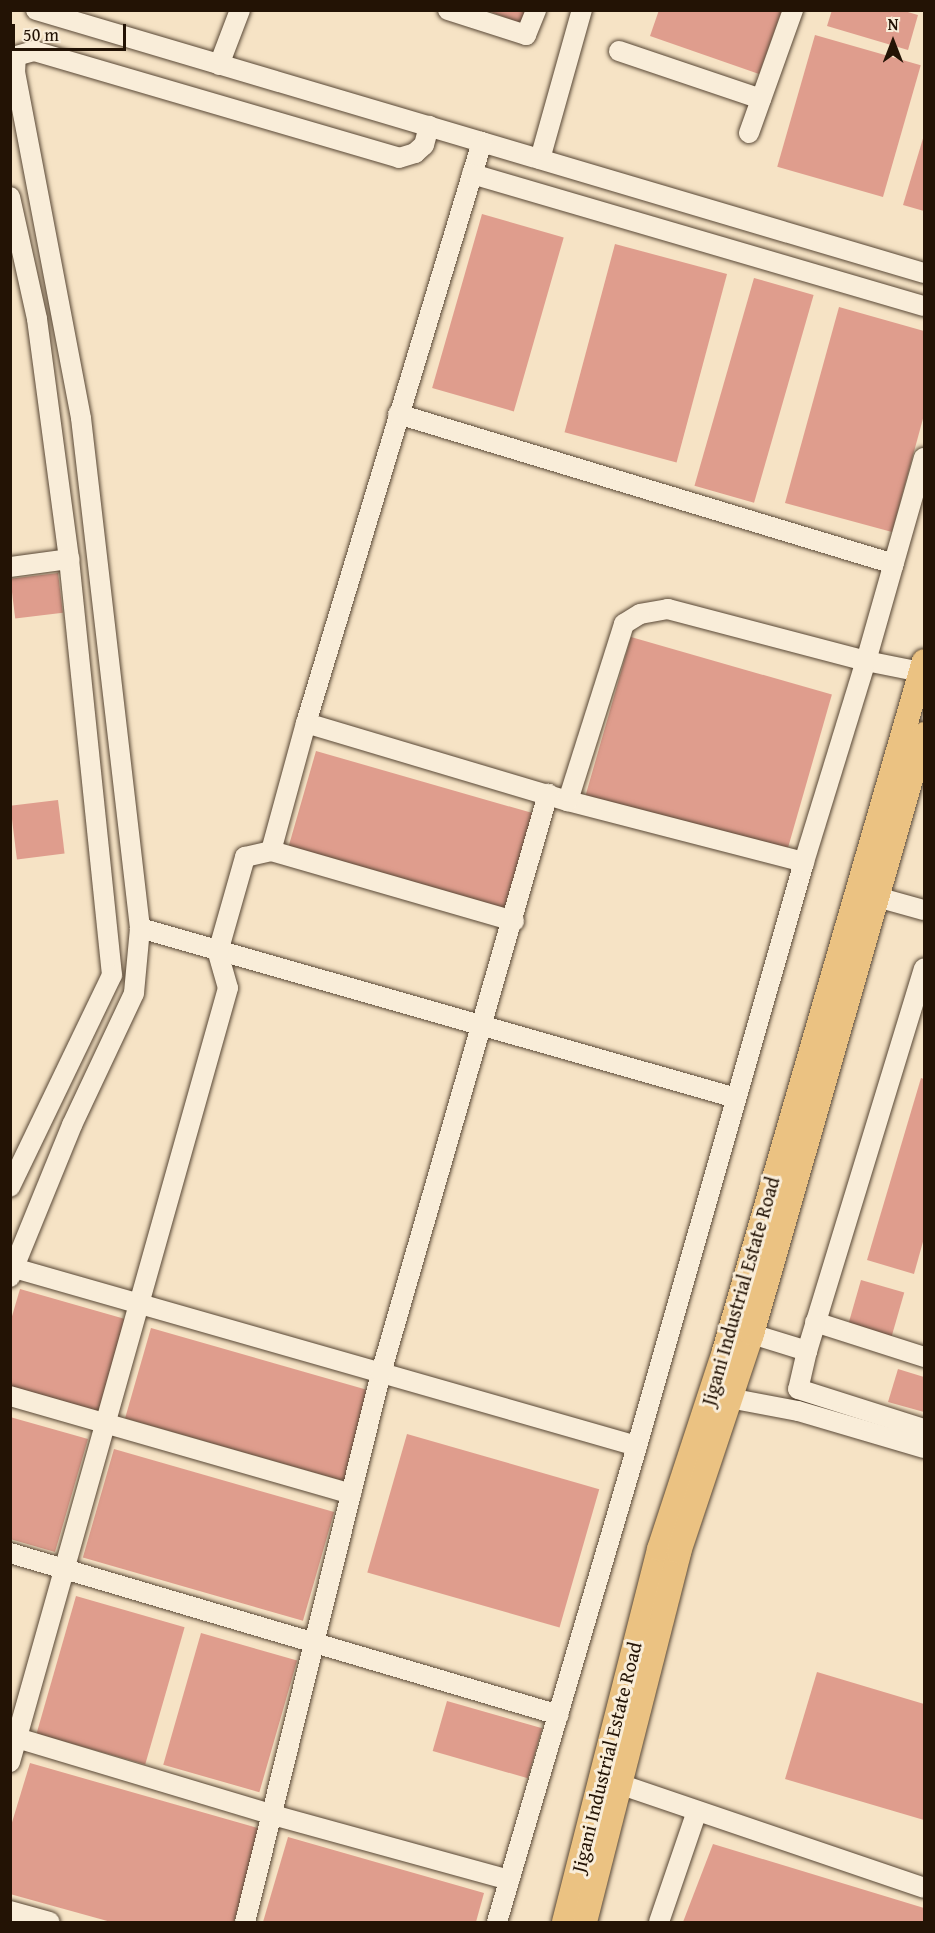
<!DOCTYPE html>
<style>
body{margin:0}
#map{position:relative;width:935px;height:1933px;overflow:hidden;background:#f6e3c5;font-family:"Gentium Book Plus",serif}
div>[style]{position:absolute}
[style*='--x']{left:calc(var(--x)*1px);top:calc(var(--y)*1px);width:calc(var(--w)*1px);rotate:calc(var(--a)*1deg)}
.building>*{inset:0;background:#df9d8d;transform-origin:0 0}
.roads{filter:drop-shadow(0 0 2px #584735) drop-shadow(0 0 2px #584735)}
.minor>*{height:20px;margin:-10px;padding:0 10px;transform-origin:10px;border-radius:10px;background:#f9edd9}
.major>*{height:24px;margin:-12px;padding:0 12px;transform-origin:12px;border-radius:12px;background:#ebc282}
span{translate:-50% -50%;white-space:nowrap;text-align:center;line-height:1.15;-webkit-text-stroke:6px #f9edd9;paint-order:stroke}
.street-label{font-size:20px;color:#231305}
.frame{position:absolute;inset:0;border:12px solid #231305;pointer-events:none}
.north{position:absolute;left:863px;top:12px;width:60px;height:60px;-webkit-text-stroke:4px #f9edd9;paint-order:stroke;rotate:0deg;font-size:16px;font-weight:700;line-height:24px;text-align:center;color:#231305}
.north::after{content:'';display:block;margin:auto;width:21px;height:27px;background:#231305;clip-path:polygon(50% 0,100% 100%,50% 72%,0 100%)}
.scale{position:absolute;left:12px;top:24px;width:114px;height:27px;box-sizing:border-box;border:3px solid #231305;border-top:0;padding-left:8px;font-size:18px;line-height:21px;white-space:nowrap;color:#231305;-webkit-text-stroke:4px #f9edd9;paint-order:stroke}
</style>
<div id="map">
<div class="building">
<i style="clip-path:polygon(486px 10px,530px 10px,525px 25px)"></i>
<i style="clip-path:polygon(659px 10px,782px 10px,759px 74px,650px 36px)"></i>
<i style="clip-path:polygon(832px 10px,901px 10px,918px 15px,908px 50px,827px 26px)"></i>
<i style="left:815px;top:35px;width:110px;height:137px;rotate:16deg"></i>
<i style="clip-path:polygon(924px 135px,924px 211px,903px 205px)"></i>
<i style="left:482px;top:214px;width:85px;height:181px;rotate:16deg"></i>
<i style="left:615px;top:244px;width:116px;height:195px;rotate:15deg"></i>
<i style="left:754px;top:278px;width:62px;height:216px;rotate:16deg"></i>
<i style="clip-path:polygon(839px 307px,924px 331px,924px 415px,892px 532px,785px 503px)"></i>
<i style="left:58px;top:573px;width:40px;height:48px;rotate:83deg"></i>
<i style="left:631px;top:637px;width:209px;height:167px;rotate:16deg"></i>
<i style="left:316px;top:751px;width:227px;height:102px;rotate:16deg"></i>
<i style="left:58px;top:800px;width:54px;height:48px;rotate:83deg"></i>
<i style="clip-path:polygon(921px 1078px,924px 1079px,924px 1238px,914px 1274px,867px 1260px)"></i>
<i style="left:861px;top:1280px;width:45px;height:47px;rotate:16deg"></i>
<i style="clip-path:polygon(20px 1289px,125px 1319px,98px 1412px,10px 1386px,10px 1323px)"></i>
<i style="left:151px;top:1328px;width:228px;height:94px;rotate:16deg"></i>
<i style="clip-path:polygon(898px 1369px,924px 1377px,924px 1412px,888px 1402px)"></i>
<i style="clip-path:polygon(10px 1417px,88px 1439px,55px 1552px,10px 1539px)"></i>
<i style="left:407px;top:1434px;width:200px;height:144px;rotate:16deg"></i>
<i style="left:114px;top:1449px;width:229px;height:113px;rotate:16deg"></i>
<i style="left:76px;top:1596px;width:113px;height:143px;rotate:16deg"></i>
<i style="left:201px;top:1633px;width:100px;height:137px;rotate:16deg"></i>
<i style="clip-path:polygon(817px 1672px,924px 1704px,924px 1820px,785px 1779px)"></i>
<i style="left:447px;top:1701px;width:99px;height:52px;rotate:16deg"></i>
<i style="clip-path:polygon(30px 1763px,261px 1829px,234px 1922px,111px 1922px,10px 1894px,10px 1829px)"></i>
<i style="clip-path:polygon(288px 1837px,484px 1893px,476px 1922px,263px 1922px)"></i>
<i style="clip-path:polygon(713px 1844px,924px 1908px,924px 1922px,683px 1922px)"></i>
</div>
<div class="roads">
<div class="minor">
<i style="--x:36;--y:10;--w:926;--a:16.5"></i>
<i style="--x:448;--y:10;--w:82;--a:17.8"></i>
<i style="--x:526;--y:35;--w:27;--a:-68"></i>
<i style="--x:619;--y:51;--w:150;--a:18.7"></i>
<i style="--x:219;--y:65;--w:59;--a:-69.1"></i>
<i style="--x:749;--y:133;--w:131;--a:-70.3"></i>
<i style="--x:482;--y:142;--w:607;--a:106.85"></i>
<i style="--x:306;--y:723;--w:273;--a:16.6"></i>
<i style="--x:568;--y:801;--w:244;--a:14.5"></i>
<i style="--x:540;--y:159;--w:155;--a:-74.3"></i>
<i style="--x:472;--y:174;--w:471;--a:16.3"></i>
<i style="--x:10;--y:197;--w:125;--a:77.5"></i>
<i style="--x:37;--y:319;--w:242;--a:82.4"></i>
<i style="--x:69;--y:559;--w:418;--a:84.1"></i>
<i style="--x:112;--y:975;--w:235;--a:115.7"></i>
<i style="--x:398;--y:414;--w:518;--a:16.83"></i>
<i style="--x:10;--y:567;--w:60;--a:-7.7"></i>
<i style="--x:921;--y:672;--w:56;--a:-168.7"></i>
<i style="--x:866;--y:661;--w:211;--a:-74.1"></i>
<i style="--x:271;--y:851;--w:253;--a:16.1"></i>
<i style="--x:877;--y:897;--w:49;--a:15.5"></i>
<i style="--x:140;--y:928;--w:620;--a:15.92"></i>
<i style="--x:14;--y:1268;--w:648;--a:15.95"></i>
<i style="--x:637;--y:1446;--w:607;--a:-74.04"></i>
<i style="--x:804;--y:862;--w:210;--a:-72.9"></i>
<i style="--x:866;--y:661;--w:205;--a:-165.3"></i>
<i style="--x:668;--y:609;--w:28;--a:170"></i>
<i style="--x:640;--y:614;--w:19;--a:148"></i>
<i style="--x:624;--y:624;--w:186;--a:107.6"></i>
<i style="--x:10;--y:1277;--w:164;--a:-67.8"></i>
<i style="--x:72;--y:1125;--w:146;--a:-64.8"></i>
<i style="--x:134;--y:993;--w:65;--a:-84.7"></i>
<i style="--x:140;--y:928;--w:513;--a:-96.6"></i>
<i style="--x:81;--y:418;--w:351;--a:-100.8"></i>
<i style="--x:15;--y:73;--w:17;--a:-87"></i>
<i style="--x:16;--y:56;--w:19;--a:-16"></i>
<i style="--x:34;--y:51;--w:380;--a:16.3"></i>
<i style="--x:399;--y:158;--w:17;--a:-17"></i>
<i style="--x:415;--y:153;--w:12;--a:-42"></i>
<i style="--x:424;--y:145;--w:20;--a:-75"></i>
<i style="--x:815;--y:1322;--w:114;--a:17.8"></i>
<i style="--x:752;--y:1334;--w:58;--a:17.2"></i>
<i style="--x:807;--y:1351;--w:39;--a:103"></i>
<i style="--x:798;--y:1389;--w:132;--a:17.6"></i>
<i style="--x:807;--y:1351;--w:400;--a:-73"></i>
<i style="--x:10;--y:1396;--w:355;--a:16"></i>
<i style="--x:729;--y:1398;--w:70;--a:10.7"></i>
<i style="--x:798;--y:1411;--w:131;--a:16.4"></i>
<i style="--x:10;--y:1553;--w:572;--a:16.44"></i>
<i style="--x:17;--y:1738;--w:267;--a:16.7"></i>
<i style="--x:273;--y:1815;--w:245;--a:15.4"></i>
<i style="--x:10;--y:1762;--w:804;--a:-74.27"></i>
<i style="--x:228;--y:988;--w:37;--a:-106"></i>
<i style="--x:218;--y:952;--w:99;--a:-74.1"></i>
<i style="--x:245;--y:857;--w:27;--a:-13"></i>
<i style="--x:271;--y:851;--w:133;--a:-74.7"></i>
<i style="--x:622;--y:1785;--w:319;--a:18.8"></i>
<i style="--x:10;--y:1911;--w:41;--a:15.4"></i>
<i style="--x:245;--y:1922;--w:566;--a:-76.09"></i>
<i style="--x:381;--y:1373;--w:603;--a:-73.91"></i>
<i style="--x:497;--y:1922;--w:496;--a:-73.6"></i>
<i style="--x:659;--y:1922;--w:117;--a:-71.1"></i>
</div>
<div class="major">
<i style="--x:564;--y:1922;--w:385;--a:-75.7"></i>
<i style="--x:659;--y:1549;--w:208;--a:-71.8"></i>
<i style="--x:724;--y:1351;--w:718;--a:-73.84"></i>
<i style="--x:585;--y:1922;--w:382;--a:-75.7"></i>
<i style="--x:679;--y:1552;--w:230;--a:-71.5"></i>
<i style="--x:752;--y:1334;--w:624;--a:-74"></i>
</div>
</div>
<div class="street-label">
<span style="left:740px;top:1291px;rotate:-74deg">Jigani Industrial Estate Road</span>
<span style="left:606px;top:1757px;rotate:-76deg">Jigani Industrial Estate Road</span>
</div>
<div class="frame"></div>
<div class="north">N</div>
<div class="scale">50 m</div>
</div>
